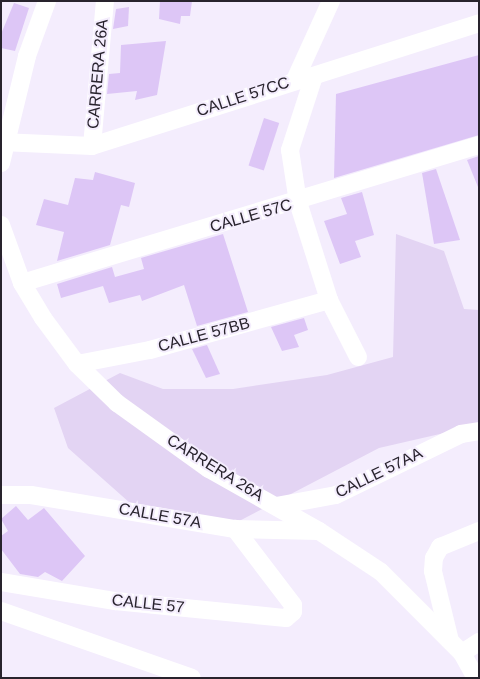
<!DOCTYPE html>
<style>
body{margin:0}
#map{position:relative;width:480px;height:679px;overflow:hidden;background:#f4edfd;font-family:Helvetica,sans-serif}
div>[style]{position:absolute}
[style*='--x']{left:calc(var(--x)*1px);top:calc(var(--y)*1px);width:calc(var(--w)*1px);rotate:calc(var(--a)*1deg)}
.green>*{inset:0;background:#e3d4f3}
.building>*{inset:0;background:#ddc6f6;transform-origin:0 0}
.minor>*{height:18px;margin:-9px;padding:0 9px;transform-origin:9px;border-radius:9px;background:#fff}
span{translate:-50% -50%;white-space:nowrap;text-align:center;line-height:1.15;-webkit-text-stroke:4px #f4edfd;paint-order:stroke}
.street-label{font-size:16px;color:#28232d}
.frame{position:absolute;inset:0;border:2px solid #28232d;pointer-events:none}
</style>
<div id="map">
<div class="green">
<i style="clip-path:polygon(396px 234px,444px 251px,464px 309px,479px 310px,479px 425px,379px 448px,222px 530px,139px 511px,68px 448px,54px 408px,120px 373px,163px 389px,233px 389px,327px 375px,393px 357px)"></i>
</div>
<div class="building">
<i style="clip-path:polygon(160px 1px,192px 1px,190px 16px,181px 16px,180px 24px,159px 19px)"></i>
<i style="clip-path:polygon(14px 3px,29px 8px,15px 51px,1px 48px,1px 34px)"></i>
<i style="clip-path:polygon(129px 7px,128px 26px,113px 29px,116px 9px)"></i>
<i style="clip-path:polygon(166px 41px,157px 95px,135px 100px,137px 91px,107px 94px,109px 74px,120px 73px,121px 45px)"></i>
<i style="clip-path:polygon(479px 55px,479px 135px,334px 178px,336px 94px)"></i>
<i style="left:264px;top:118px;width:16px;height:50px;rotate:18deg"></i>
<i style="clip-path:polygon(479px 156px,479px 187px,478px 187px,467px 160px)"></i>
<i style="clip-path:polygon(436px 169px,460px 240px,434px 244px,422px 173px)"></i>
<i style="clip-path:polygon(95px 172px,135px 183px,129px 207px,121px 205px,110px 245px,57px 261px,64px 232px,36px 225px,44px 199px,68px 205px,75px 178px,93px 180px)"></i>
<i style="clip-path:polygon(362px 192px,374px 235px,355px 241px,361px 257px,340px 264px,324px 221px,347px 214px,341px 198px)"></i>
<i style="clip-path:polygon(223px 234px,248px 312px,197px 326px,184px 285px,142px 301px,140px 295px,109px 303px,103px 286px,61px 298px,57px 284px,112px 267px,115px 277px,144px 269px,141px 258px)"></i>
<i style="clip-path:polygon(304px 318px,308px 330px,294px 335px,299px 347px,282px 351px,271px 327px)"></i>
<i style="clip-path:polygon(207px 345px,220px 374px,206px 378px,192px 349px)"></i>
<i style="clip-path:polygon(16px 506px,28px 520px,44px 508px,85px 556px,62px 581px,45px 572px,38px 577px,20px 574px,1px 549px,1px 536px,8px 531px,1px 519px)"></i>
</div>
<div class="minor">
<i style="--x:314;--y:76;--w:78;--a:108"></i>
<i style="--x:290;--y:150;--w:53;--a:81.3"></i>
<i style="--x:298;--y:202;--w:103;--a:72.4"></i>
<i style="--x:329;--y:300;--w:64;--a:63"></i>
<i style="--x:295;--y:80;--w:87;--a:-65.5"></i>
<i style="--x:1;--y:142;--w:91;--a:2.5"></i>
<i style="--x:92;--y:146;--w:406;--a:-17.6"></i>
<i style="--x:92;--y:146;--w:146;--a:-84.9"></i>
<i style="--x:1;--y:163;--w:110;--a:-76.3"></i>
<i style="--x:27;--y:56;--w:59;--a:-70"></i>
<i style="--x:1;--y:225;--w:62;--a:70.1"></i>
<i style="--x:22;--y:283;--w:41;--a:59"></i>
<i style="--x:43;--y:318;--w:57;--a:53.5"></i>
<i style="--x:77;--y:364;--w:56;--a:44.3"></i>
<i style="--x:117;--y:403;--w:113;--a:35.7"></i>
<i style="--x:209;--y:469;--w:126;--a:29.4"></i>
<i style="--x:319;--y:531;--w:74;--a:33.5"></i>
<i style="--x:381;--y:572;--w:115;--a:45"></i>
<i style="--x:462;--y:653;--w:29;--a:61"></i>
<i style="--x:22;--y:283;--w:477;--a:-16.8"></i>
<i style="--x:77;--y:364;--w:74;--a:-10.9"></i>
<i style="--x:150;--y:350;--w:186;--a:-15.6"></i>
<i style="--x:1;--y:495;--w:30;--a:0"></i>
<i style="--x:31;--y:495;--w:207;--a:9.5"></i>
<i style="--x:235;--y:529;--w:84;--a:1.4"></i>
<i style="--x:276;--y:506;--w:61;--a:-10.4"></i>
<i style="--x:336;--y:495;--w:139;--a:-26"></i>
<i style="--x:461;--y:434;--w:18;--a:-9"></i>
<i style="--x:1;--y:582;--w:116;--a:9.5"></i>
<i style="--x:115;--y:601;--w:172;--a:5.7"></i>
<i style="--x:286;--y:618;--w:9;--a:-41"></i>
<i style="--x:293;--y:612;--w:7;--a:-90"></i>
<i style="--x:293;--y:605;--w:96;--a:-127.3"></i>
<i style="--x:1;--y:611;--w:202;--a:19.3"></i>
<i style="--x:450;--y:641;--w:72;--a:-103.7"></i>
<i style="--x:433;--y:571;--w:13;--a:-86"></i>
<i style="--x:434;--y:558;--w:13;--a:-61"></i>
<i style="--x:440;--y:547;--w:42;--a:-22.3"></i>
<i style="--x:462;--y:653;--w:20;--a:-33"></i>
</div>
<div class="street-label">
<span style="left:98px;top:74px;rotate:-85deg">CARRERA 26A</span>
<span style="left:243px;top:97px;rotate:-18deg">CALLE 57CC</span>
<span style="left:251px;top:216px;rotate:-16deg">CALLE 57C</span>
<span style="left:204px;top:335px;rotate:-15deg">CALLE 57BB</span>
<span style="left:215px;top:468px;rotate:32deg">CARRERA 26A</span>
<span style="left:379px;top:473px;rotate:-26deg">CALLE 57AA</span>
<span style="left:160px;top:516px;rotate:10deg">CALLE 57A</span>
<span style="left:148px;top:604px;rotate:6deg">CALLE 57</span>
</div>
<div class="frame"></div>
</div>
